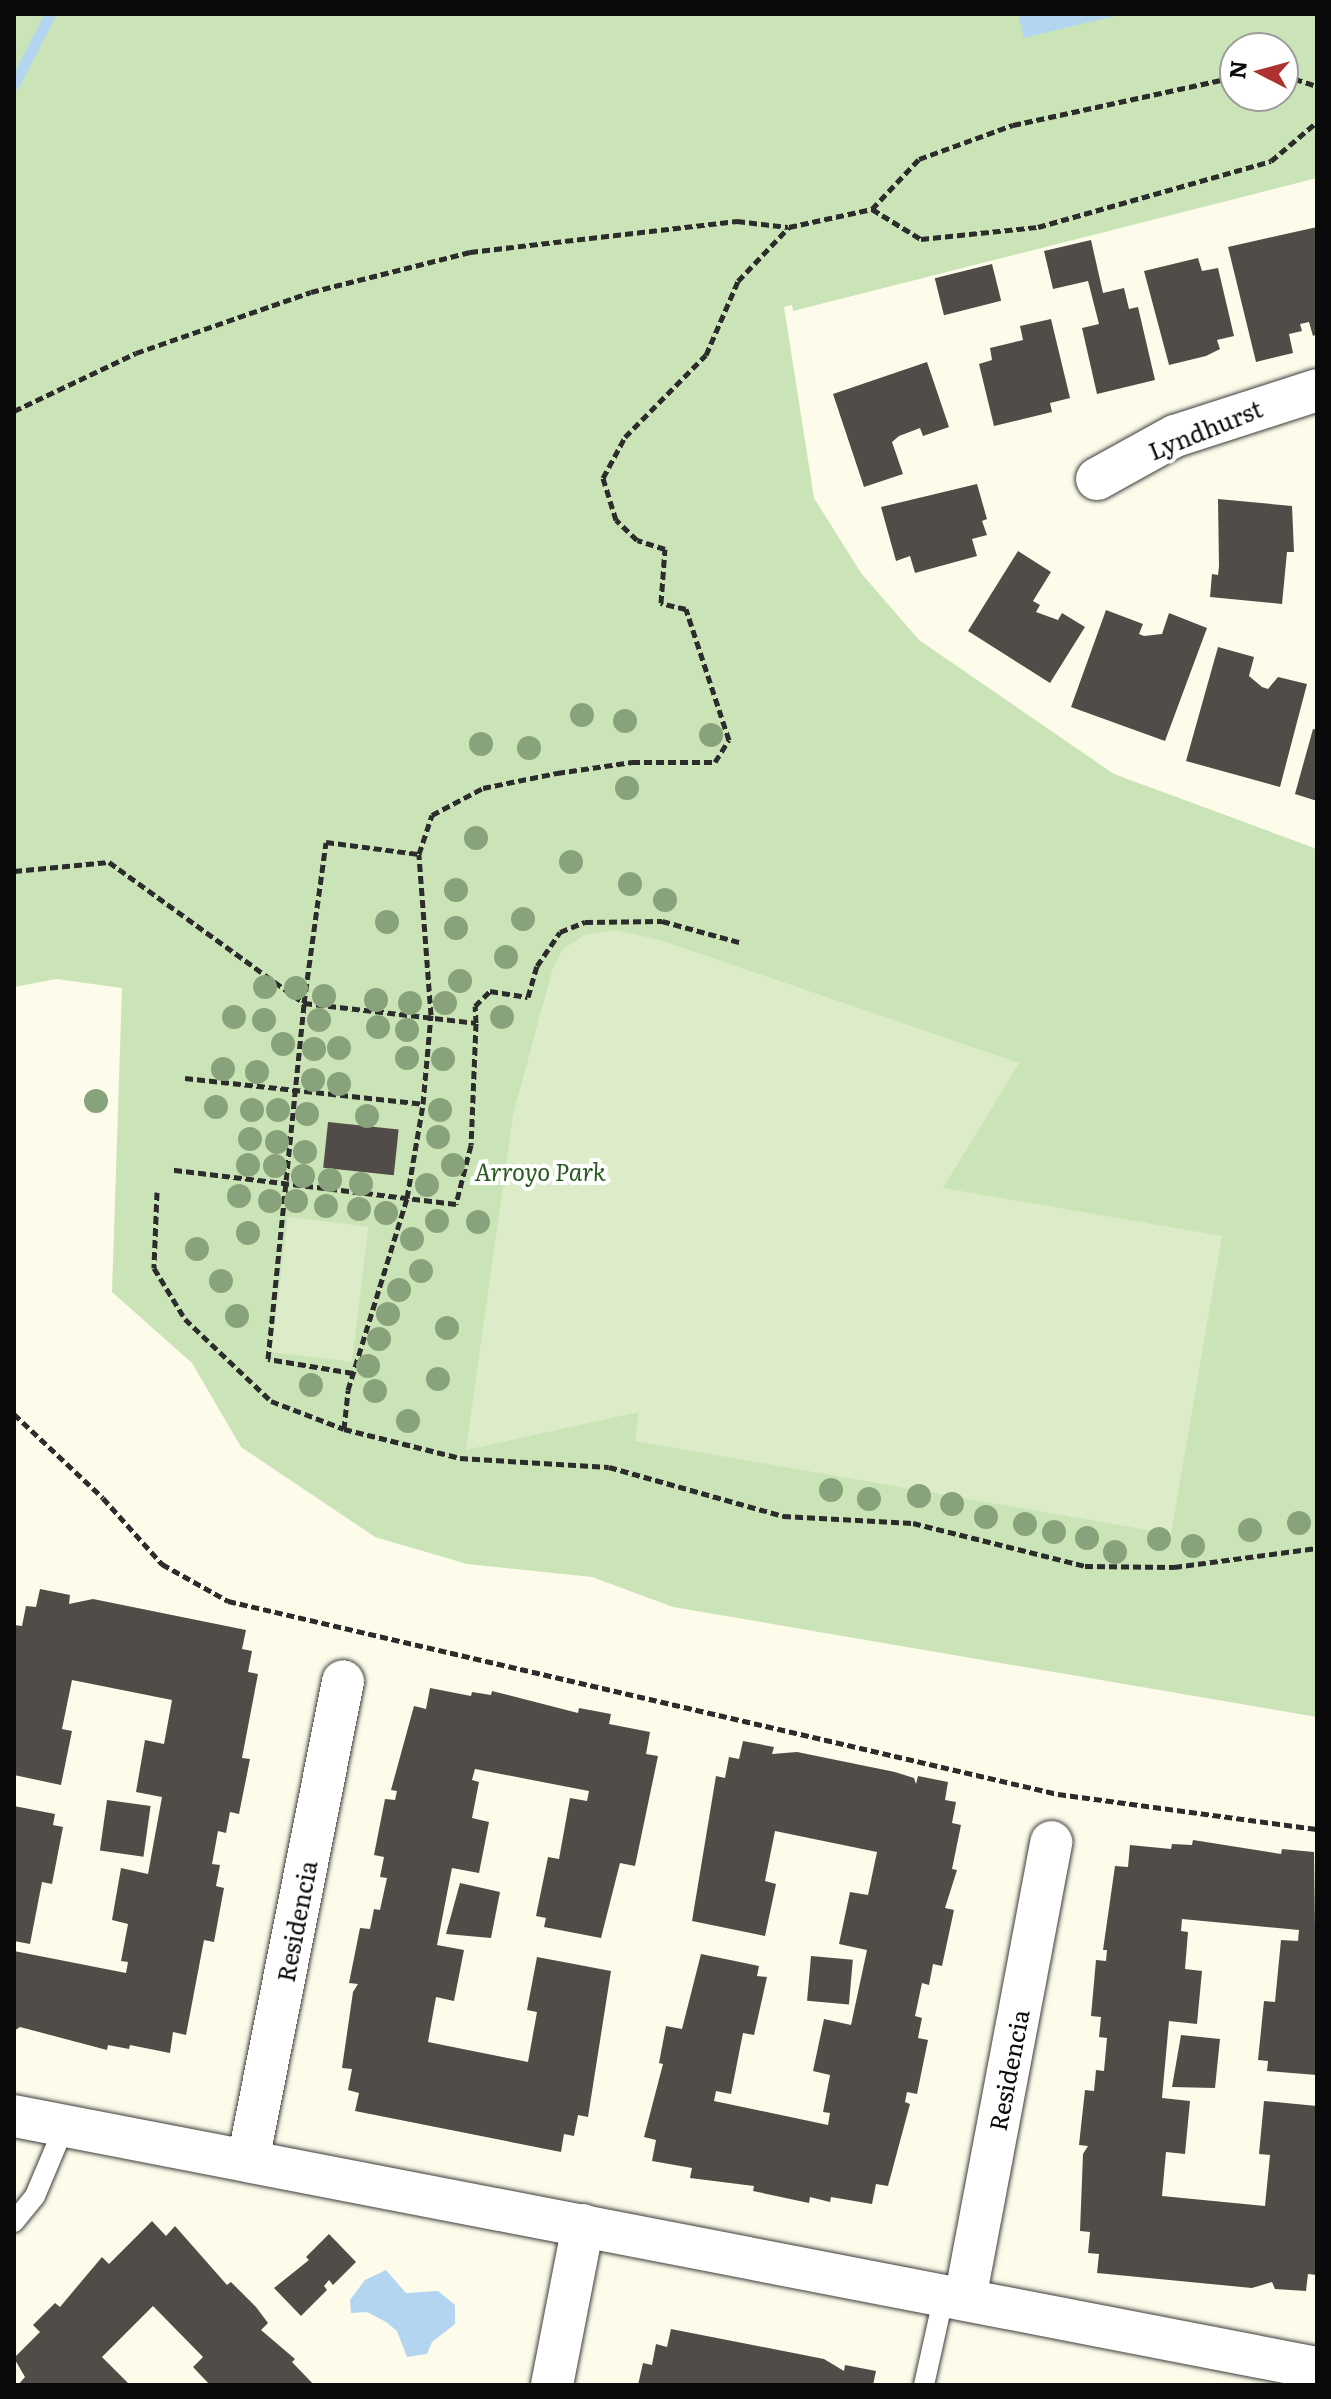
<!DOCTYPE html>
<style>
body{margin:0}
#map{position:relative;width:1331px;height:2399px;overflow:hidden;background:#fdfbe9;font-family:Literata,serif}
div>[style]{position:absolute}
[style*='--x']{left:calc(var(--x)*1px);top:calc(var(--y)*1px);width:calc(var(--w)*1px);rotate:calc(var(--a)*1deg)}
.green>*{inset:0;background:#cbe4b7}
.pitch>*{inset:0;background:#ddecc8;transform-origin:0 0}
.water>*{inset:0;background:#b3d5f0}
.stream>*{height:11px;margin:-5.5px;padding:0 5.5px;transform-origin:5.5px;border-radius:5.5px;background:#b3d5f0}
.building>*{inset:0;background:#524c48;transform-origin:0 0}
.path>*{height:5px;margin-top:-2.5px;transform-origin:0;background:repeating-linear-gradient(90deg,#2c2c2c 0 8px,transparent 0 12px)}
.roads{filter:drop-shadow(0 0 2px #3d3d3d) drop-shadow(0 0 2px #3d3d3d)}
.service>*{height:20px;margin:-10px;padding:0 10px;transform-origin:10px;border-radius:10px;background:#fff}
.minor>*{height:42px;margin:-21px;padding:0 21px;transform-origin:21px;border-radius:21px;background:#fff}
.trees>*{width:24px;height:24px;margin:-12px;border-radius:50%;background:#88a37b}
span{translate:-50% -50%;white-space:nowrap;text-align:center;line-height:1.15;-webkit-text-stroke:8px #fff;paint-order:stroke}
.street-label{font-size:24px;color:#0a0a0a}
.park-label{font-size:24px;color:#295b21;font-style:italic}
.frame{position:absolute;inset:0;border:16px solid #0a0a0a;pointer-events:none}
.north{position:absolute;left:1219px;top:32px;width:80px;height:80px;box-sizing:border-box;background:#fff;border:2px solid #9d9d9d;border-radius:50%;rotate:276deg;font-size:22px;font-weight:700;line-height:32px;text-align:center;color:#0a0a0a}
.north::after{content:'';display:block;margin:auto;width:28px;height:36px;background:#ad3230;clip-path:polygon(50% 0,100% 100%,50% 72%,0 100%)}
</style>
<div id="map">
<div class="green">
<i style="clip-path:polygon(evenodd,14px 14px,1317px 14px,1317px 178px,793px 311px,792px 305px,784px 307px,814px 498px,861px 573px,919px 640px,1114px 774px,1317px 849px,1317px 1717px,673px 1607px,592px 1577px,467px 1564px,375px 1537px,241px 1447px,192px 1363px,112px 1292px,122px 988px,56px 979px,14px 987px,14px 14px,1235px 48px,1283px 48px,1283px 96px,1235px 96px,1235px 48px)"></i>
</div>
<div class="pitch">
<i style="clip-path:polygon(615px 930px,660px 940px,1019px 1063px,943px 1188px,1222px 1236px,1171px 1534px,635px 1441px,639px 1412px,466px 1450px,513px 1115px,552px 971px,563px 949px,585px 935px)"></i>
<i style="left:288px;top:1217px;width:81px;height:136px;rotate:7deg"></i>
</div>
<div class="water">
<i style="clip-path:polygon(1018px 14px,1123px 14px,1024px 38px)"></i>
<i style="clip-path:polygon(386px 2270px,406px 2293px,438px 2291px,455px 2305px,455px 2324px,432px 2342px,427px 2354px,407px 2357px,397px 2331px,386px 2322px,367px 2312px,351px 2313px,350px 2300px,365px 2280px)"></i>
</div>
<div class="stream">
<i style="--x:14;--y:84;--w:79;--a:-62.8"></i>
</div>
<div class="building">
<i style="clip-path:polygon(1317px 227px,1317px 334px,1313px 336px,1309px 322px,1300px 324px,1302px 331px,1289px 334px,1293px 353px,1256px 362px,1228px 247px)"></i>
<i style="clip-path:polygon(1091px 240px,1103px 293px,1124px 288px,1129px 309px,1138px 307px,1155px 380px,1097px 394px,1082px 328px,1099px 324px,1088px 281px,1053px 289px,1044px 251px)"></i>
<i style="clip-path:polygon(1198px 258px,1202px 271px,1218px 268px,1234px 336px,1217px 340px,1220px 349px,1206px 356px,1169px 365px,1144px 271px)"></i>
<i style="left:992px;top:264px;width:38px;height:59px;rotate:76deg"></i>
<i style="clip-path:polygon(1051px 319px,1070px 398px,1050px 403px,1052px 412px,994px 426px,979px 364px,992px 360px,990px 348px,1023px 340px,1020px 326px)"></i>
<i style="clip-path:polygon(927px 362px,949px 427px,923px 436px,920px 428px,899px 436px,892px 442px,903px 474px,864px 487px,833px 394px)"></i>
<i style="clip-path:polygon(977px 484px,987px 519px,982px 521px,987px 535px,972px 539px,977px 556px,915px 573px,910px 556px,896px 561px,881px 507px)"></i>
<i style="clip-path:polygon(1218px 499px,1292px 506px,1294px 552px,1287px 552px,1282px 604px,1210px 597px,1212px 574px,1218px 575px,1219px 566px)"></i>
<i style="clip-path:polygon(1018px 551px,1051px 572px,1033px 601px,1040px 605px,1036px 612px,1058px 620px,1062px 613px,1085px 627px,1050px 683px,968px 631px)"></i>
<i style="clip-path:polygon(1106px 610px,1143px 624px,1139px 634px,1144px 636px,1162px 634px,1169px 613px,1207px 628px,1165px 741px,1071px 707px)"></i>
<i style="clip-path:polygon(1218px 647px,1254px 657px,1249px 676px,1262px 687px,1268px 689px,1278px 677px,1307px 684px,1280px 787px,1186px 761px)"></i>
<i style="clip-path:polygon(1313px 729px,1317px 730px,1317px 801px,1295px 794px)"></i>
<i style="left:328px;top:1122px;width:71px;height:46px;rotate:6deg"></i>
<i style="clip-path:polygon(40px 1589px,70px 1595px,69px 1604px,93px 1599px,246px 1630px,242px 1649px,252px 1651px,248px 1672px,258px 1674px,242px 1758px,250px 1759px,239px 1814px,230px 1812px,226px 1833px,218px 1831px,212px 1864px,220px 1865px,216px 1886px,224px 1888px,214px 1942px,204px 1940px,186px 2035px,173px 2032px,170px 2053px,130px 2045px,129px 2049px,108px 2045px,107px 2050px,20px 2027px,14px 2031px,14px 1951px,126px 1973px,128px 1962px,121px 1961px,128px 1924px,112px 1920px,121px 1868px,148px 1874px,162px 1797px,136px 1792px,145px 1740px,164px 1744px,172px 1700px,72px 1680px,62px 1729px,72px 1731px,61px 1785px,14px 1775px,14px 1625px,22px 1626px,26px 1606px,36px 1607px)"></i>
<i style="clip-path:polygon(430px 1688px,471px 1696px,472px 1692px,491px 1695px,492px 1691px,578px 1713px,579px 1708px,611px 1714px,609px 1724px,650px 1732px,646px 1754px,658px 1756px,635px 1866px,620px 1863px,601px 1938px,544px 1927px,546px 1918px,536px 1916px,548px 1857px,559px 1859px,570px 1798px,587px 1801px,589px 1791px,475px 1769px,472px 1780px,479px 1782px,472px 1818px,489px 1822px,479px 1873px,452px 1868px,437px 1945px,464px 1950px,454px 2001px,436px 1997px,428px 2042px,528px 2062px,537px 2012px,527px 2010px,537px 1957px,611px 1971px,588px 2117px,578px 2115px,574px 2136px,564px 2134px,561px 2152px,355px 2111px,359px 2093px,348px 2090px,352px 2069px,342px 2068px,353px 1992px,358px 1984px,349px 1983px,360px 1928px,370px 1929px,374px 1909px,380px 1910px,387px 1878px,380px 1877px,384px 1857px,374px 1855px,385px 1799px,395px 1800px,397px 1791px,391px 1790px,414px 1706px,426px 1709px)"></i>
<i style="clip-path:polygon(743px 1741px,774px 1747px,772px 1754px,797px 1752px,895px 1772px,914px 1778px,916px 1784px,918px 1776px,948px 1782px,945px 1800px,956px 1802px,952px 1823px,961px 1825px,952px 1869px,957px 1870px,945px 1908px,954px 1910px,942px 1966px,933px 1964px,929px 1985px,922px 1983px,915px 2016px,922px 2018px,918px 2038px,928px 2040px,917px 2094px,907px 2092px,905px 2102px,910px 2104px,888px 2186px,876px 2184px,872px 2204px,831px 2197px,830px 2202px,810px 2197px,809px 2203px,753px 2191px,754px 2186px,690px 2178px,692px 2168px,652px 2161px,656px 2140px,644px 2137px,663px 2064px,659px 2063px,666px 2026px,682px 2029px,701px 1954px,759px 1966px,757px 1976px,767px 1977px,754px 2035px,743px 2033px,731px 2094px,716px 2091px,714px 2101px,828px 2125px,830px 2113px,823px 2112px,830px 2075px,813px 2071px,824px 2019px,851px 2025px,867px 1950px,839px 1944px,850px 1892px,868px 1895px,877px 1852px,775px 1831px,765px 1881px,776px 1884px,765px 1936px,692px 1921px,716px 1776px,725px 1778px,729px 1757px,739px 1759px)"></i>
<i style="left:107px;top:1800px;width:44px;height:51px;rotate:8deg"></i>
<i style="clip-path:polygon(14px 1806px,55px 1814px,53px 1825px,63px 1827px,52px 1884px,42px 1882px,30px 1944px,14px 1941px)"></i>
<i style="clip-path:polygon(1193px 1840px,1281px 1854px,1282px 1849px,1314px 1852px,1317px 2075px,1267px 2071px,1268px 2061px,1258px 2060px,1264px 2001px,1275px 2002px,1281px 1940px,1298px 1941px,1299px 1930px,1182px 1919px,1181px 1931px,1188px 1932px,1185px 1969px,1202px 1971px,1197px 2024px,1169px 2021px,1162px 2098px,1190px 2101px,1185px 2154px,1166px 2152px,1162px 2196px,1265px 2206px,1270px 2155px,1259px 2154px,1264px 2101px,1317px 2106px,1317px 2275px,1308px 2274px,1306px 2291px,1275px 2289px,1272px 2282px,1252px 2288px,1097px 2273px,1099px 2254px,1088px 2253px,1090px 2232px,1080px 2231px,1083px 2154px,1088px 2146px,1079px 2145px,1085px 2090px,1094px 2091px,1096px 2070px,1104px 2071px,1107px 2038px,1099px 2037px,1101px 2017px,1091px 2016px,1096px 1960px,1106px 1961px,1107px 1950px,1103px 1950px,1115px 1866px,1128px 1867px,1130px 1845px,1171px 1849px,1172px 1844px,1192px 1845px)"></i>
<i style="clip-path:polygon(460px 1883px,500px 1892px,491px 1938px,446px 1934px)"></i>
<i style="left:811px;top:1956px;width:42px;height:45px;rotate:5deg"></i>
<i style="clip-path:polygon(1181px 2035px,1220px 2039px,1215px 2088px,1172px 2087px)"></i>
<i style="clip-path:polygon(152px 2221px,166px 2236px,175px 2226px,227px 2285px,231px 2282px,256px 2307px,268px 2323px,261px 2330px,295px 2359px,292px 2362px,314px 2385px,210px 2385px,193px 2367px,203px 2357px,153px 2306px,102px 2357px,130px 2385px,18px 2385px,25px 2377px,14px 2358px,40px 2332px,33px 2325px,55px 2303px,60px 2307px,102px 2257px,109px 2264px)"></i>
<i style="clip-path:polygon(329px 2234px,356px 2262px,333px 2285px,329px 2280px,324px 2286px,327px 2290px,301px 2316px,274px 2288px,309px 2260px,306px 2257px)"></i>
<i style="clip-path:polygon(671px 2329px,824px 2359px,844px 2371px,845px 2365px,876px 2371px,873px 2385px,638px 2385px,643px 2363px,652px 2365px,656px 2344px,667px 2347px)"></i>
</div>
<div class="path">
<i style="--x:1283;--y:75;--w:36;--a:18"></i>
<i style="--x:872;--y:209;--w:57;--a:31.5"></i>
<i style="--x:921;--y:239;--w:118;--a:-5.9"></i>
<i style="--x:1038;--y:227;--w:242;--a:-15.8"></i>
<i style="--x:1271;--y:161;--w:60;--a:-40.3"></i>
<i style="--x:14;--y:411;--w:135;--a:-25.4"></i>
<i style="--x:136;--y:353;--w:185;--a:-19.2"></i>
<i style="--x:311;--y:292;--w:164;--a:-14.1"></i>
<i style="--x:470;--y:252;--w:269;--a:-6.6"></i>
<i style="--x:737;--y:221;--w:51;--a:6.7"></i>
<i style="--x:14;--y:871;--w:95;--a:-5.4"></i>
<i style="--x:109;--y:862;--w:241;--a:35.9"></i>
<i style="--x:304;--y:1003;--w:173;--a:6.6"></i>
<i style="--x:476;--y:1023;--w:122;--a:92.3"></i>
<i style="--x:471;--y:1145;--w:61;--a:104.3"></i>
<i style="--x:456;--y:1204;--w:285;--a:-173.1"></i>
<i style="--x:476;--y:1023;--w:17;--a:-93"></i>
<i style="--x:475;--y:1006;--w:21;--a:-45"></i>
<i style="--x:490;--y:991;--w:38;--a:9"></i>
<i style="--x:528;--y:997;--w:32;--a:-74"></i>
<i style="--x:537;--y:966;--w:41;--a:-55.9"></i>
<i style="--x:560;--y:932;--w:27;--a:-22"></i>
<i style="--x:585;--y:922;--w:77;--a:-0.7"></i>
<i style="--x:662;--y:921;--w:80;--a:15.3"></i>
<i style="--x:185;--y:1078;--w:239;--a:6.2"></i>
<i style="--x:157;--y:1192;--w:76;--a:92.3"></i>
<i style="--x:154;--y:1268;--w:60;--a:58.7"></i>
<i style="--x:185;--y:1319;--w:119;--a:43.6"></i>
<i style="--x:271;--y:1401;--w:78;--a:21"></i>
<i style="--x:344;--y:1429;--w:120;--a:14"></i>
<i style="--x:460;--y:1458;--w:149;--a:3.5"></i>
<i style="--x:609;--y:1467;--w:181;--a:15.7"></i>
<i style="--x:783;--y:1516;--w:130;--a:3.1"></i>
<i style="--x:913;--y:1523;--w:177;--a:14"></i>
<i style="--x:1085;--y:1566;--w:89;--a:0.6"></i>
<i style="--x:1174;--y:1567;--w:144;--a:-7.6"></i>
<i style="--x:353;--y:1373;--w:86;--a:-170.6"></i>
<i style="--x:268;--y:1359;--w:358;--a:-84.2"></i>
<i style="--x:304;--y:1003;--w:162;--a:-82.2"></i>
<i style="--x:326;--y:842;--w:94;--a:7.4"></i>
<i style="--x:14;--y:1414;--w:122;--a:43.3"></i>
<i style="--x:103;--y:1498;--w:89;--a:48.2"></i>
<i style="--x:162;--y:1564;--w:76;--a:29.3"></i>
<i style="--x:228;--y:1601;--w:852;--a:13.09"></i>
<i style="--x:1058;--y:1794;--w:261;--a:7.7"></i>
<i style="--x:344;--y:1429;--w:39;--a:-84"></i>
<i style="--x:348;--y:1390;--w:201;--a:-72.9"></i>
<i style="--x:407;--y:1198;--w:95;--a:-80.3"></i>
<i style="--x:423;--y:1104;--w:89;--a:-84.9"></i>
<i style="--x:431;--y:1015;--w:161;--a:-94.3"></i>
<i style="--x:419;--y:854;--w:41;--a:-71.6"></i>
<i style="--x:432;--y:815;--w:58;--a:-27.9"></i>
<i style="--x:483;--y:788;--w:76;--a:-11.5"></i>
<i style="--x:557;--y:773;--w:76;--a:-8.3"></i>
<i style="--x:632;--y:762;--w:83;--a:0"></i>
<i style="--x:715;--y:762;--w:26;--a:-58"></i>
<i style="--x:729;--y:740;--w:138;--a:-108.2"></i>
<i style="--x:686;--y:609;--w:26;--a:-167"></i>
<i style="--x:661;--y:603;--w:54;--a:-85.8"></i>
<i style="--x:665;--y:549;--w:29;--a:-162"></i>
<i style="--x:637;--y:540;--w:29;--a:-136"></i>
<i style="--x:616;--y:520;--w:44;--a:-107.2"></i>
<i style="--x:603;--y:478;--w:47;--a:-61.8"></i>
<i style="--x:625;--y:437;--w:115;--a:-45.4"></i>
<i style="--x:706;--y:355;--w:81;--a:-66.6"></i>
<i style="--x:738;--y:281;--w:74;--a:-46.6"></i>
<i style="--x:789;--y:227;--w:85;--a:-12.2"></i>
<i style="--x:872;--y:209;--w:69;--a:-46.8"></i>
<i style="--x:919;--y:159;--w:100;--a:-19.9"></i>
<i style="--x:1013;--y:125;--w:227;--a:-12.2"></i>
</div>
<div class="roads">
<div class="service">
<i style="--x:14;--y:2222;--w:33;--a:-51"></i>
<i style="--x:35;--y:2196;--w:77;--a:-67.1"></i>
<i style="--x:924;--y:2385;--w:92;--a:-77.5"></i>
</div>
<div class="minor">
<i style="--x:1097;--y:479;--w:89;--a:-28.9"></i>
<i style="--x:1175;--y:436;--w:149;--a:-17.9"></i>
<i style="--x:14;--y:2116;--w:1327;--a:10.95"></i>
<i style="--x:248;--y:2161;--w:489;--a:-78.8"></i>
<i style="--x:965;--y:2299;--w:465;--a:-79.3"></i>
<i style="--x:552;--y:2385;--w:163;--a:-79"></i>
</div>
</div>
<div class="trees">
<i style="left:582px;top:715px"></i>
<i style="left:625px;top:721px"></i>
<i style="left:711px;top:735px"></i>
<i style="left:481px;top:744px"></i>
<i style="left:529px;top:748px"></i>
<i style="left:627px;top:788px"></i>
<i style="left:476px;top:838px"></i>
<i style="left:571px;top:862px"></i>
<i style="left:630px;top:884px"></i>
<i style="left:456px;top:890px"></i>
<i style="left:665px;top:900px"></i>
<i style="left:523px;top:919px"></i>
<i style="left:387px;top:922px"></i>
<i style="left:456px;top:928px"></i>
<i style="left:506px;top:957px"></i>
<i style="left:460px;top:981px"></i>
<i style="left:265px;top:987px"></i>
<i style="left:296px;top:988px"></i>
<i style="left:324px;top:996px"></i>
<i style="left:376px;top:1000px"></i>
<i style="left:410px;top:1003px"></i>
<i style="left:445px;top:1003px"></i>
<i style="left:234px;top:1017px"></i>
<i style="left:502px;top:1017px"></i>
<i style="left:264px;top:1020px"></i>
<i style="left:319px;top:1020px"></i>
<i style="left:378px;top:1027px"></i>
<i style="left:407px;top:1030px"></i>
<i style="left:283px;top:1044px"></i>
<i style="left:339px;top:1048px"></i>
<i style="left:314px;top:1049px"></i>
<i style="left:407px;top:1058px"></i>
<i style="left:443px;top:1059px"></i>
<i style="left:223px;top:1069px"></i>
<i style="left:257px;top:1072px"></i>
<i style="left:313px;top:1080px"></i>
<i style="left:339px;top:1084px"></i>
<i style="left:96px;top:1101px"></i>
<i style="left:216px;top:1107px"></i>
<i style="left:252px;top:1110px"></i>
<i style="left:278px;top:1110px"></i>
<i style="left:440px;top:1110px"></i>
<i style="left:307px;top:1114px"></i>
<i style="left:367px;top:1116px"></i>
<i style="left:438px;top:1137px"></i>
<i style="left:250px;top:1139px"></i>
<i style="left:277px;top:1142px"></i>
<i style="left:305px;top:1152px"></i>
<i style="left:248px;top:1165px"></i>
<i style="left:453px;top:1165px"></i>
<i style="left:275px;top:1166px"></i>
<i style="left:303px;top:1176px"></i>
<i style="left:330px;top:1180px"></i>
<i style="left:361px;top:1184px"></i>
<i style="left:427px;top:1185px"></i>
<i style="left:239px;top:1196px"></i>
<i style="left:270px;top:1201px"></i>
<i style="left:296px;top:1201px"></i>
<i style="left:326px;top:1206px"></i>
<i style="left:359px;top:1209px"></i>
<i style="left:386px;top:1213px"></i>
<i style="left:437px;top:1221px"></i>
<i style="left:478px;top:1222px"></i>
<i style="left:248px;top:1233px"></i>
<i style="left:412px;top:1239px"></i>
<i style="left:197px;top:1249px"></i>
<i style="left:421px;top:1271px"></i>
<i style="left:221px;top:1281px"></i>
<i style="left:399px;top:1290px"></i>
<i style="left:388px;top:1314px"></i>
<i style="left:237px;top:1316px"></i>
<i style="left:447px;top:1328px"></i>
<i style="left:379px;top:1339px"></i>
<i style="left:368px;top:1366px"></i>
<i style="left:438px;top:1379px"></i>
<i style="left:311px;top:1385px"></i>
<i style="left:375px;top:1391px"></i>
<i style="left:408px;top:1421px"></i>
<i style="left:831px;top:1490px"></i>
<i style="left:919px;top:1496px"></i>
<i style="left:869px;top:1499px"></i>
<i style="left:952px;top:1504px"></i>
<i style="left:986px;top:1517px"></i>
<i style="left:1299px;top:1523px"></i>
<i style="left:1025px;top:1524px"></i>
<i style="left:1250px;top:1530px"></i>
<i style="left:1054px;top:1532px"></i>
<i style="left:1087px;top:1538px"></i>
<i style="left:1159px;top:1539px"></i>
<i style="left:1193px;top:1546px"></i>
<i style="left:1115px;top:1552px"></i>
</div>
<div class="street-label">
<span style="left:1205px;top:429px;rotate:-22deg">Lyndhurst</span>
<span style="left:296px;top:1921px;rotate:-79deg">Residencia</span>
<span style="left:1008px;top:2070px;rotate:-79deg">Residencia</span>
</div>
<div class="park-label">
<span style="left:540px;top:1171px">Arroyo Park</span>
</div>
<div class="frame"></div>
<div class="north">N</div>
</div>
